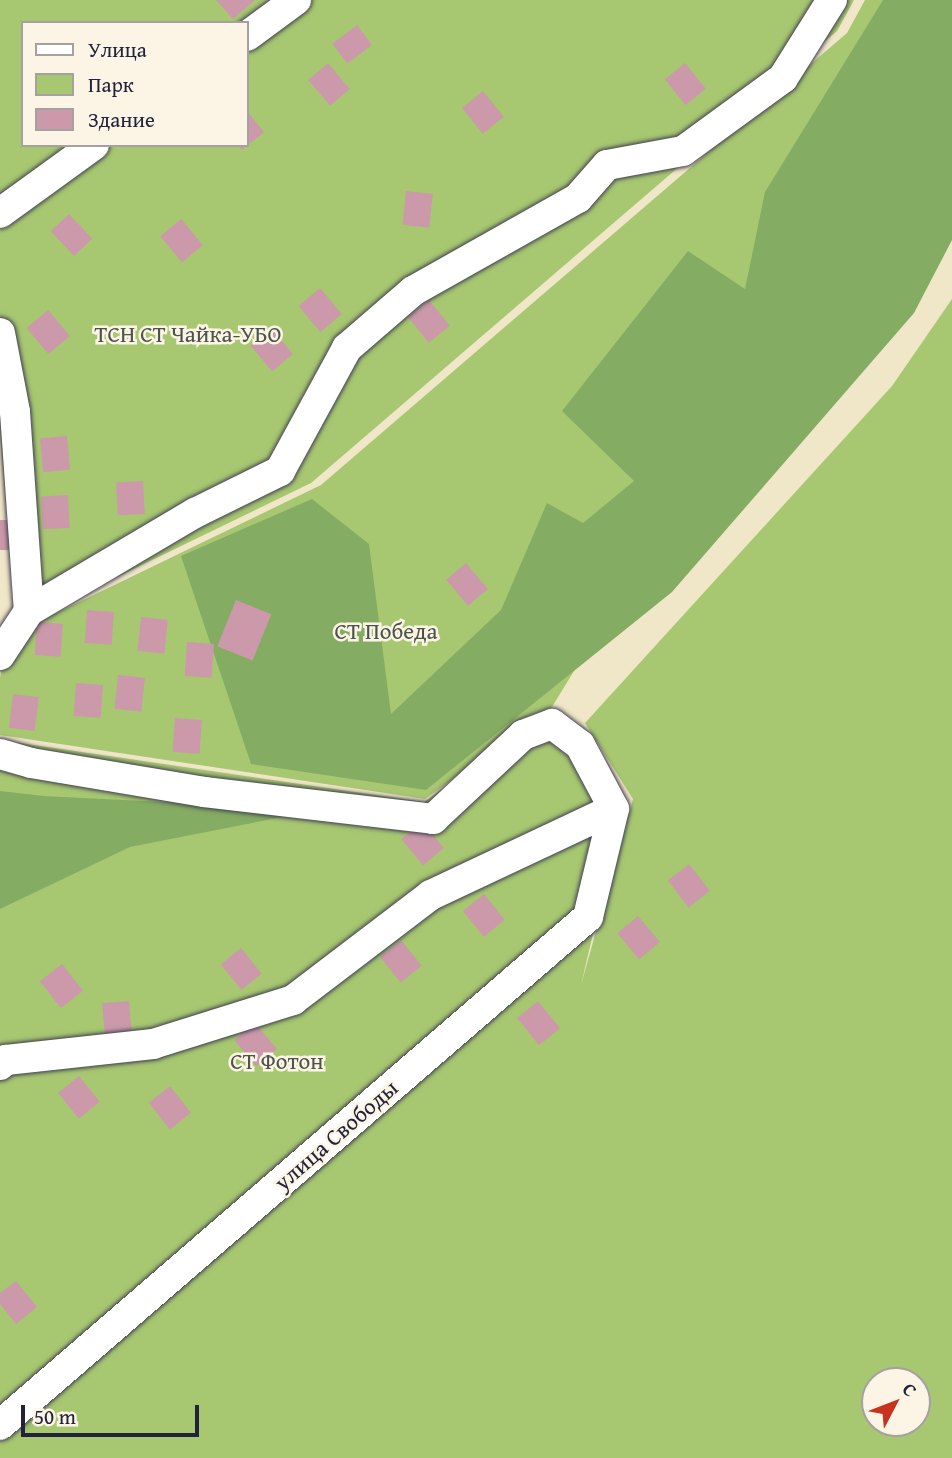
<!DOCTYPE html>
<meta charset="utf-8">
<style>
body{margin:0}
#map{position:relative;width:952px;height:1458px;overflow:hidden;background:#f0e6c8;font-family:"Gentium Book Plus",serif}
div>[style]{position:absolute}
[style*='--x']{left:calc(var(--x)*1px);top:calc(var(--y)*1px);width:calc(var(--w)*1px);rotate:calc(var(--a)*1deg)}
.green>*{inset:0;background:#a7c871}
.forest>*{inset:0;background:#85ac63}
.building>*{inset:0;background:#cb99aa;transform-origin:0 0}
.roads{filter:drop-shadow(0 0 2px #413f50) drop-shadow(0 0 2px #413f50)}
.minor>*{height:30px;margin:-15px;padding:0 15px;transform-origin:15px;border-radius:15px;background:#fff}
span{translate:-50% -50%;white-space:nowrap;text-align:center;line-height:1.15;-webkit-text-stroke:5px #fcf5e5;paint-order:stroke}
.park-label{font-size:23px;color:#4a544b}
.street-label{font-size:23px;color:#22223b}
.legend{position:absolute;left:21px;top:21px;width:228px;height:126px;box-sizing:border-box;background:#fcf5e5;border:2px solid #a5a1a1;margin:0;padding:9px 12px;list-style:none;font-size:21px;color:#22223b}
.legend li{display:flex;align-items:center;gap:14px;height:35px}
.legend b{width:35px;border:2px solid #a5a1a1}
.north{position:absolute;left:861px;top:1367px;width:70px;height:70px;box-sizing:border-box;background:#fcf5e5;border:2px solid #a5a1a1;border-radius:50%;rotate:48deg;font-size:19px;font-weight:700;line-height:28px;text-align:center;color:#22223b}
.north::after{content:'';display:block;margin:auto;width:24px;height:32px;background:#c8321e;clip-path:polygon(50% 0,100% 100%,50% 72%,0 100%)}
.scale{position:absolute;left:21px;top:1405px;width:178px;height:32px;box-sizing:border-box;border:4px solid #22223b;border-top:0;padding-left:9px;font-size:21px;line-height:24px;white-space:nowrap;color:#22223b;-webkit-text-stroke:5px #fcf5e5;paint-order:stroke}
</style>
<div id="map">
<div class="green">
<i style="clip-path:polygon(evenodd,0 0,854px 0,837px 31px,311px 483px,16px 626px,0 433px,0 0,23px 23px,247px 23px,247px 145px,23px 145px,23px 23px)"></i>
<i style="clip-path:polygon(865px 0,952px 0,952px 52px,552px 707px,425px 799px,0 735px,0 677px,11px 635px,321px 485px,847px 33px)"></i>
<i style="clip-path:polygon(evenodd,952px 299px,952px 1458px,0 1458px,0 740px,424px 802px,555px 709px,583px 737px,623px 806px,581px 985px,633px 799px,585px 723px,892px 386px,952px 299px,875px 1381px,917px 1381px,917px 1423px,875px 1423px,875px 1381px)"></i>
</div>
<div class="forest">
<i style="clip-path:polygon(883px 0,952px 0,952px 240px,914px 313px,672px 592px,426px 790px,251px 764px,181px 556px,312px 499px,369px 544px,391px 714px,501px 610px,547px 503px,583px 523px,634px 481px,562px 411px,688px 251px,745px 289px,765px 192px)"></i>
<i style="clip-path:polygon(0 791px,44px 796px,318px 810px,130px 847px,0 909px)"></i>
</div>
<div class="building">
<i style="clip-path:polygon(216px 0,255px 0,233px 19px)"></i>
<i style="left:357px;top:25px;width:25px;height:31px;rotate:53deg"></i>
<i style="left:328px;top:63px;width:34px;height:26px;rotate:50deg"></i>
<i style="left:685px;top:63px;width:33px;height:26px;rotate:51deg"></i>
<i style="left:483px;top:91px;width:33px;height:27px;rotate:51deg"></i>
<i style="clip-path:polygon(247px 111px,264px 132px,242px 150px,238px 145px,247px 145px)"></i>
<i style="left:406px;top:191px;width:27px;height:34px;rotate:6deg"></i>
<i style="left:69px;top:214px;width:34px;height:25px;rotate:47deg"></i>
<i style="left:181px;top:219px;width:34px;height:27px;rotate:50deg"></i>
<i style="left:320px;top:288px;width:34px;height:28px;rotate:50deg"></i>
<i style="left:429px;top:300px;width:33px;height:27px;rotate:51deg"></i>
<i style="left:48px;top:310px;width:34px;height:28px;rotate:50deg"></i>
<i style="left:271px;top:328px;width:34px;height:27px;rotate:50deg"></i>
<i style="left:67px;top:436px;width:34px;height:27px;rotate:85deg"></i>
<i style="left:143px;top:481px;width:33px;height:27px;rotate:87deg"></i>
<i style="left:68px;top:495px;width:33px;height:27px;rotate:87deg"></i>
<i style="left:0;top:520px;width:19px;height:30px"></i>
<i style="left:466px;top:563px;width:34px;height:26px;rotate:50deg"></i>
<i style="left:236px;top:600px;width:38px;height:50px;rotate:22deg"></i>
<i style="left:87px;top:610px;width:27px;height:33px;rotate:4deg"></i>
<i style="left:141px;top:617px;width:27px;height:34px;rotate:6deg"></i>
<i style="left:37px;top:622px;width:26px;height:33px;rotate:4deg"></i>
<i style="left:187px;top:642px;width:27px;height:34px;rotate:4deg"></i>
<i style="left:118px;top:675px;width:27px;height:34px;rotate:6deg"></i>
<i style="left:76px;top:683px;width:27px;height:33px;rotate:4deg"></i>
<i style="left:13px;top:694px;width:26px;height:34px;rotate:7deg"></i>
<i style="left:175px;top:718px;width:27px;height:34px;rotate:4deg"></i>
<i style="left:422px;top:822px;width:34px;height:27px;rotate:50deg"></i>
<i style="left:689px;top:864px;width:34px;height:27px;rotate:52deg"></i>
<i style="left:484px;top:894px;width:33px;height:27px;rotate:51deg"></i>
<i style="left:638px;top:916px;width:34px;height:27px;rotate:50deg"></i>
<i style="left:401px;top:940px;width:33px;height:27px;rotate:51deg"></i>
<i style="left:241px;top:948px;width:33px;height:26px;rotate:51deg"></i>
<i style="left:62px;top:964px;width:34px;height:28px;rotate:52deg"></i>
<i style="left:129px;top:1001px;width:33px;height:27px;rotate:85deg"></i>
<i style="left:538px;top:1001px;width:35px;height:27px;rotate:51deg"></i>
<i style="left:255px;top:1023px;width:34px;height:27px;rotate:50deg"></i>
<i style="left:79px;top:1076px;width:33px;height:27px;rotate:51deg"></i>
<i style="left:170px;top:1086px;width:34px;height:27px;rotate:52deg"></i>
<i style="clip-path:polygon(16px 1281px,37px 1307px,16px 1324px,0 1304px,0 1293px)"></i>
</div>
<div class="roads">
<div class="minor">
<i style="--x:247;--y:36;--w:61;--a:-36.3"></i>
<i style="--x:0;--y:213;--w:116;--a:-35.9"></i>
<i style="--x:0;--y:333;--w:80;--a:79.2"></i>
<i style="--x:15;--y:412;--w:199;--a:86"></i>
<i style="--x:0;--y:655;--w:53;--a:-56.6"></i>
<i style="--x:29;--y:611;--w:193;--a:-30.6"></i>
<i style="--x:195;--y:513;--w:95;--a:-26.3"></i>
<i style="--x:280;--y:471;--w:140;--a:-61.4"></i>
<i style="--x:347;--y:348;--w:87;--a:-40.8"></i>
<i style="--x:413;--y:291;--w:189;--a:-29.4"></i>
<i style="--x:578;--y:198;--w:44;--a:-48.7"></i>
<i style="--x:607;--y:165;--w:77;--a:-10.4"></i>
<i style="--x:683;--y:151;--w:124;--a:-36.1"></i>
<i style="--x:783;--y:78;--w:92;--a:-57.9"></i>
<i style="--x:0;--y:754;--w:32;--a:16"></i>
<i style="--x:31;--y:763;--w:175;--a:9.5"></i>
<i style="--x:204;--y:792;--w:231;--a:6.7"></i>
<i style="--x:433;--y:819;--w:123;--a:-43"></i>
<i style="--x:523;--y:735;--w:31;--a:-21"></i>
<i style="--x:552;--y:724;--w:35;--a:37"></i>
<i style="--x:580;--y:745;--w:72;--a:62"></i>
<i style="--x:0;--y:1065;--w:8;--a:-40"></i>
<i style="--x:6;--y:1060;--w:148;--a:-6.2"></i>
<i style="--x:153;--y:1044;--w:147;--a:-17.4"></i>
<i style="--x:293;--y:1000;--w:173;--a:-37.3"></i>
<i style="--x:431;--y:895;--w:202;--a:-25.2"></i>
<i style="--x:0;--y:1425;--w:777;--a:-40.83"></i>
<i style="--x:588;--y:917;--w:111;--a:-76.5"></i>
</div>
</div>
<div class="park-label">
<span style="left:188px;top:334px">ТСН СТ Чайка-УБО</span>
<span style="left:386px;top:631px">СТ Победа</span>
<span style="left:277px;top:1061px">СТ Фотон</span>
</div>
<div class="street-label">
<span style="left:336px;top:1135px;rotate:-41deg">улица Свободы</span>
</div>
<ul class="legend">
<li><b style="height:9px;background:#fff"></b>Улица</li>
<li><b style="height:19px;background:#a7c871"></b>Парк</li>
<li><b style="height:19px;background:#cb99aa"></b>Здание</li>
</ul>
<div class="north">С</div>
<div class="scale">50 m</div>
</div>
